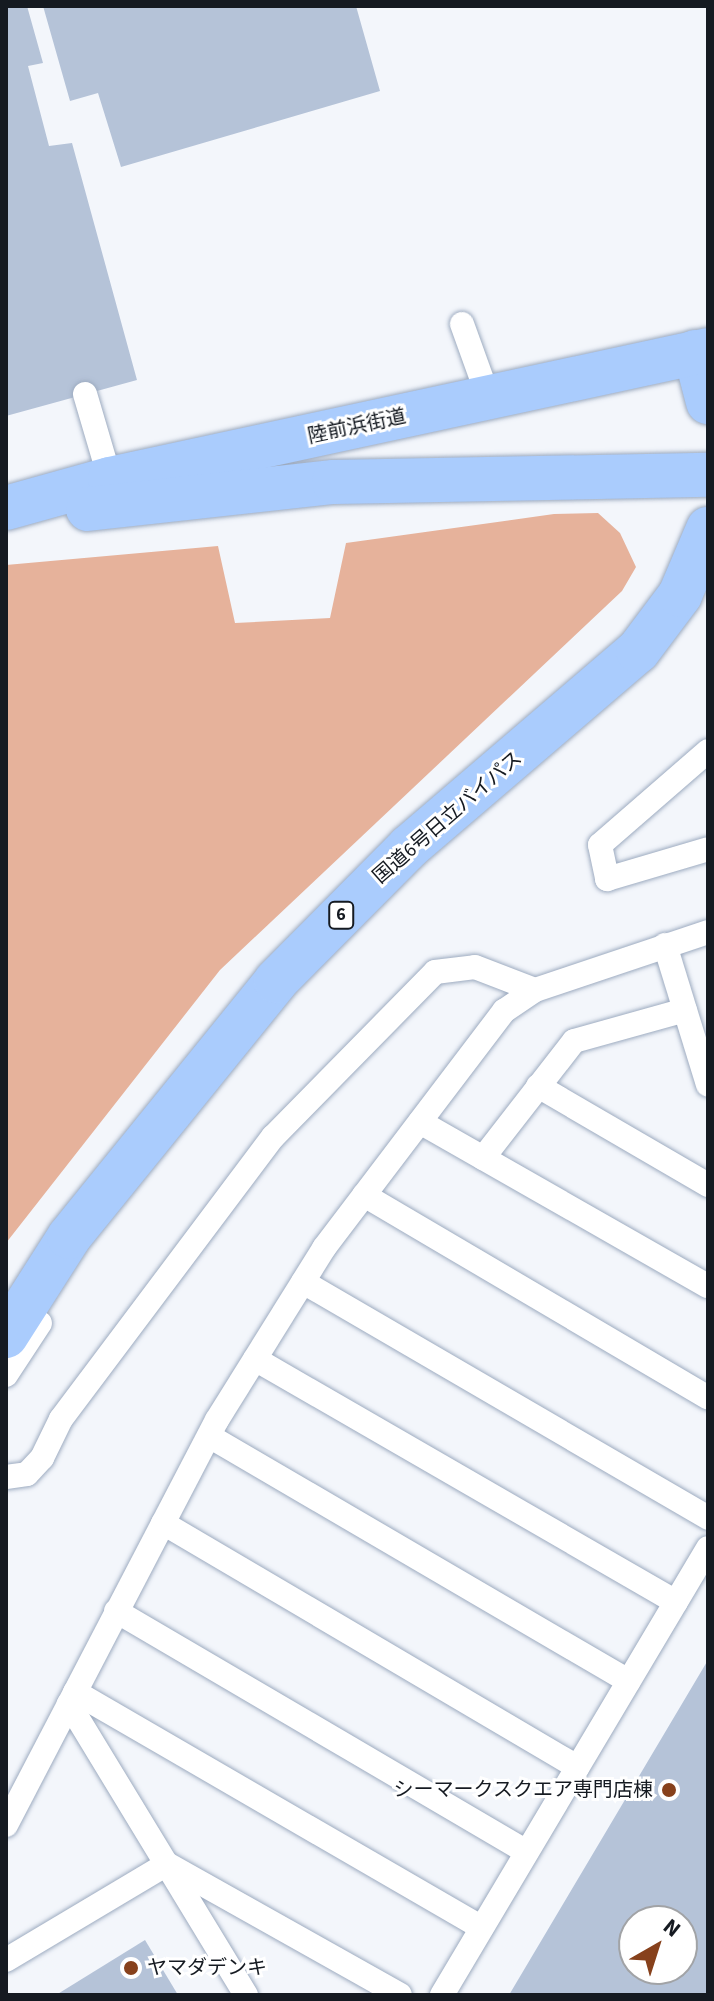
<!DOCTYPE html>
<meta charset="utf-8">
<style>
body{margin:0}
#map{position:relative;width:714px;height:2001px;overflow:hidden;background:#f3f6fb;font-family:"Source Sans 3","Noto Sans JP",sans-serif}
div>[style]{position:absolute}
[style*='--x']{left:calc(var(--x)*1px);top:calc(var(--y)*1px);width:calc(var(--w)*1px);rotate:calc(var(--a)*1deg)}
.forest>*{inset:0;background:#e6b29b}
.building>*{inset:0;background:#b5c3d8}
.roads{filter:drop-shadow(0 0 2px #9dabc0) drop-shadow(0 0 2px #9dabc0)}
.lane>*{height:24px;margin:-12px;padding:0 12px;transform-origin:12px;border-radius:12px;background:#fff}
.highway>*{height:44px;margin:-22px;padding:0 22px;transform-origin:22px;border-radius:22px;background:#aaccfd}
.dots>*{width:22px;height:22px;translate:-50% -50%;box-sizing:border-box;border:4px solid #fff;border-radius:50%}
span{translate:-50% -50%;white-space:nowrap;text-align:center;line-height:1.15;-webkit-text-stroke:6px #fff;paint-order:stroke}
.shield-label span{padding:2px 6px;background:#fff;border:2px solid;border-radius:6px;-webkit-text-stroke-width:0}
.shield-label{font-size:18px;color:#151a21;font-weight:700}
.street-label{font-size:20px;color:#151a21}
.poi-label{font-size:20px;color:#151a21}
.right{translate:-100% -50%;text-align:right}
.left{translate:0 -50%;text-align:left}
.frame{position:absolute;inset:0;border:8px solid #151a21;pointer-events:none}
.north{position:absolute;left:618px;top:1905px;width:80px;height:80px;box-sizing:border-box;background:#fff;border:2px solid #a1a3a6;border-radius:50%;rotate:39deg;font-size:22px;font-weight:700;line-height:32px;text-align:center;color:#151a21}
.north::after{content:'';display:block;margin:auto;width:28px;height:36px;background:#87411c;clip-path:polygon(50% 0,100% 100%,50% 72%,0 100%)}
</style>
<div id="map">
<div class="forest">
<i style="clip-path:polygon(598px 513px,620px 533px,636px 567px,622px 591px,220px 970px,6px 1243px,6px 565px,218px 546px,235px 623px,330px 618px,346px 543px,554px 514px)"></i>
</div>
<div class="building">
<i style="clip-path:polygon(6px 6px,27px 6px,43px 63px,28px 66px,49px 146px,72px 143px,137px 380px,6px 416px)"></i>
<i style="clip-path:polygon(43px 6px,356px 6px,380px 91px,121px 167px,98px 93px,70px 101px)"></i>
<i style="clip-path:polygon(evenodd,708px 1660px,708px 1995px,509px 1995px,708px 1660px,634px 1921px,682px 1921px,682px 1969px,634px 1969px,634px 1921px)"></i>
<i style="clip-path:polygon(145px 1940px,178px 1995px,56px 1995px)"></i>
</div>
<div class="roads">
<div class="lane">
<i style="--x:462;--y:324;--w:80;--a:70.2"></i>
<i style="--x:85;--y:394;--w:89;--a:73.6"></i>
<i style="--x:708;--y:751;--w:143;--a:139"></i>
<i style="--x:600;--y:845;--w:35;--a:78"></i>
<i style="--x:607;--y:879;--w:105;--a:-16.5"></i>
<i style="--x:665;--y:945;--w:146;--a:72.9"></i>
<i style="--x:538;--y:1086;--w:197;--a:30.2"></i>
<i style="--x:420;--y:1122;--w:331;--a:29.7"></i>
<i style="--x:483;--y:1158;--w:148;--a:-52.1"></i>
<i style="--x:574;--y:1041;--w:115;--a:-15.6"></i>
<i style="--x:364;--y:1195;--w:399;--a:30.5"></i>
<i style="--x:303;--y:1282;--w:469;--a:30.2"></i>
<i style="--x:255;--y:1359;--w:486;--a:30"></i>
<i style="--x:6;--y:1375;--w:62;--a:-56.8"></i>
<i style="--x:209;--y:1436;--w:486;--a:30.3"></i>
<i style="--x:6;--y:1477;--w:21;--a:-8"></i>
<i style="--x:27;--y:1474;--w:22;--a:-47"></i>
<i style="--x:42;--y:1458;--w:43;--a:-64"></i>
<i style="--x:61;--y:1419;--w:353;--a:-53.1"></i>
<i style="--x:273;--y:1137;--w:231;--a:-45.5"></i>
<i style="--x:435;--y:972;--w:40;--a:-7.1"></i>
<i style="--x:475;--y:967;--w:64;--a:21"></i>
<i style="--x:163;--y:1523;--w:481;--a:30.5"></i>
<i style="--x:116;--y:1611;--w:476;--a:30.4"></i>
<i style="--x:75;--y:1692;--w:470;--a:30.1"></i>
<i style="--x:6;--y:1825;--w:136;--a:-62.5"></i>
<i style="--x:6;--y:1960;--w:187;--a:-30.8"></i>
<i style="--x:167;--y:1864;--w:267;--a:29.3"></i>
<i style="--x:246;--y:1995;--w:341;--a:-121.3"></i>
<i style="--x:69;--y:1704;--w:320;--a:-62.5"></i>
<i style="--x:217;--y:1420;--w:203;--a:-58.1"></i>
<i style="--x:324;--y:1248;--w:298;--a:-52.8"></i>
<i style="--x:504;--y:1011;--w:37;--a:-34"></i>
<i style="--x:535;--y:990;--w:182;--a:-18.5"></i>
<i style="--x:442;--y:1995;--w:520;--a:-59.24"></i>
</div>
<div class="highway">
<i style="--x:695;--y:352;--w:52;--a:75.4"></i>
<i style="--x:6;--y:508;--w:108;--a:-15.6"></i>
<i style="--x:110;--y:479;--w:612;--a:-12.17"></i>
<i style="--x:88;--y:509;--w:247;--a:-6.3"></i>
<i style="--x:334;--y:482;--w:374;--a:-1.1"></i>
<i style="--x:6;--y:1336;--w:117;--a:-57.5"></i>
<i style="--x:69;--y:1237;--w:329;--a:-51"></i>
<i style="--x:276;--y:981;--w:189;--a:-45.2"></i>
<i style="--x:409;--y:847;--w:301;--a:-40.6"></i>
<i style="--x:638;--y:651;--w:70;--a:-53.1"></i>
<i style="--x:680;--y:595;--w:72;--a:-67"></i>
</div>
</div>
<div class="dots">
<i style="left:669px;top:1790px;background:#87411c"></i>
<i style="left:131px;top:1968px;background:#87411c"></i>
</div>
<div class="shield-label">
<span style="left:341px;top:915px">6</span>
</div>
<div class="street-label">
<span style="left:357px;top:427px;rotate:-12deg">陸前浜街道</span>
<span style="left:448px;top:818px;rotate:-41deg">国道6号日立バイパス</span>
</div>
<div class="poi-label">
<span class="right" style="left:653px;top:1790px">シーマークスクエア専門店棟</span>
<span class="left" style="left:147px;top:1968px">ヤマダデンキ</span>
</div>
<div class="frame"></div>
<div class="north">N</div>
</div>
